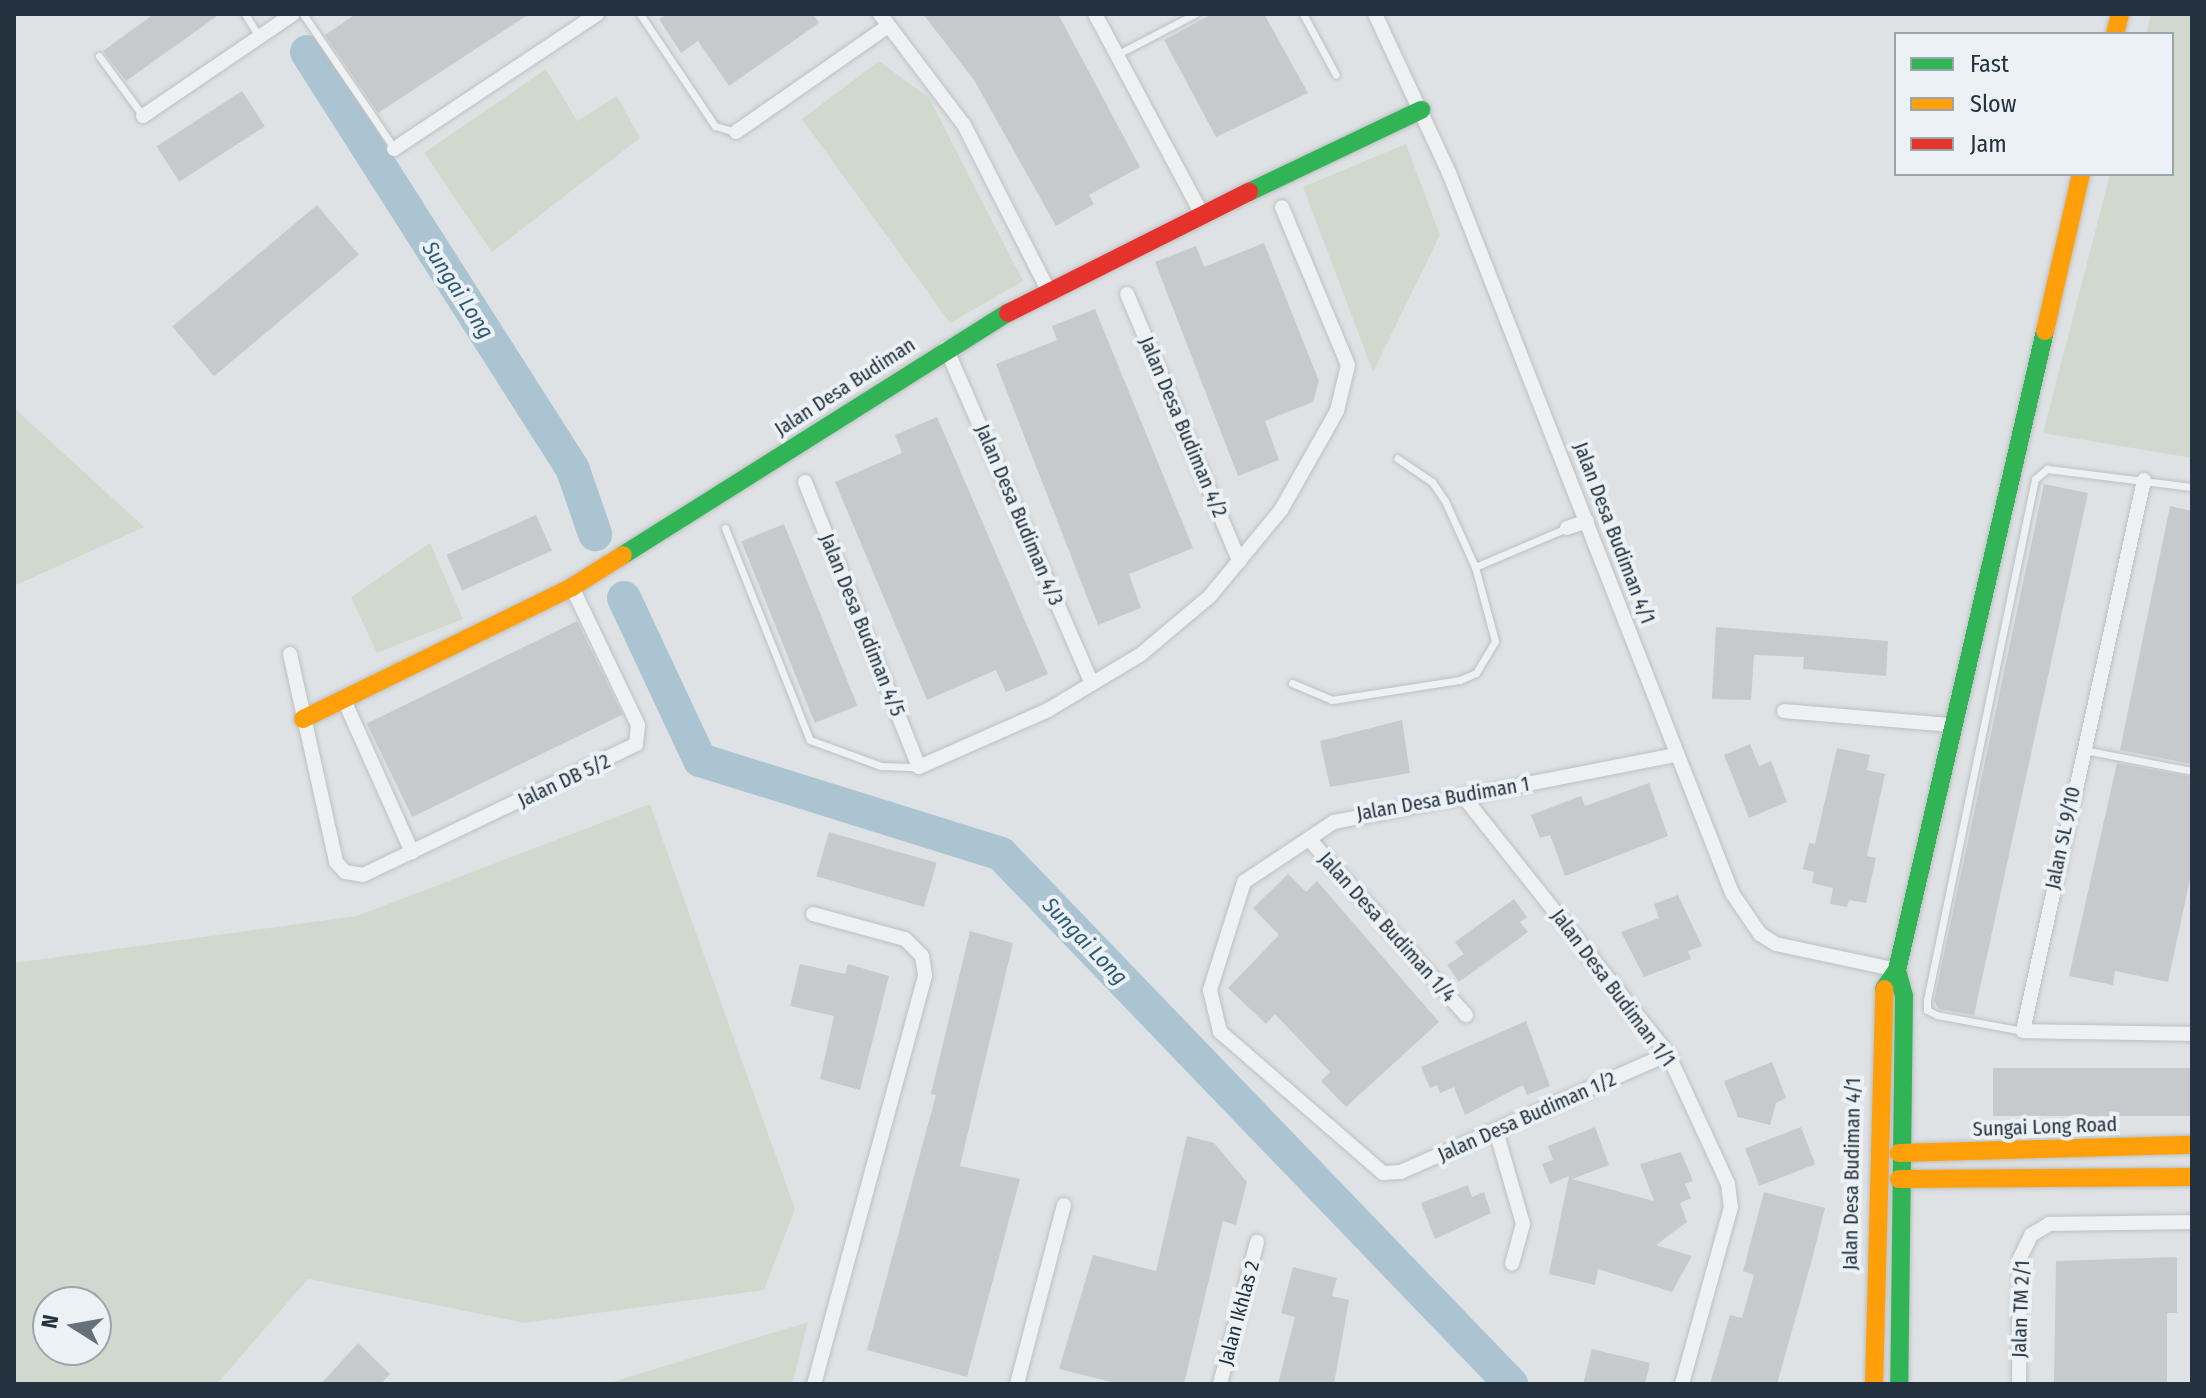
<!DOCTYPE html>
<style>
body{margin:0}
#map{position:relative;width:2206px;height:1398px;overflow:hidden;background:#dfe2e4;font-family:"Fira Sans Condensed",sans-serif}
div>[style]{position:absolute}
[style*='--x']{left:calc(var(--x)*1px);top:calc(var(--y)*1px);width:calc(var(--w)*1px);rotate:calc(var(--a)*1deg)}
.green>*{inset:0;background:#d1d9ce}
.river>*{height:34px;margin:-17px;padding:0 17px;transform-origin:17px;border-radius:17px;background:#aac4d2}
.building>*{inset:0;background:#c7cacc;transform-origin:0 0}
.roads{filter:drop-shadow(0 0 2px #bdc0c2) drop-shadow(0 0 2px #bdc0c2)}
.lane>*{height:7px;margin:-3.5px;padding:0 3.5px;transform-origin:3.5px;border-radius:3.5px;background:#eef0f1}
.street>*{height:14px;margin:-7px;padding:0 7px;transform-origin:7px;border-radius:7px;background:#eef0f1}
.fast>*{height:18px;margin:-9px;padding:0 9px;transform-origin:9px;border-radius:9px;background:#30b455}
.slow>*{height:18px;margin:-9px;padding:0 9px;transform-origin:9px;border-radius:9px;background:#ff9f0a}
.jam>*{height:18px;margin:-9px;padding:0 9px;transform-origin:9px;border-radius:9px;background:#e5322d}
span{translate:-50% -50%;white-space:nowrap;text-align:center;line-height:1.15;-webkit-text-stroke:8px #ebf1f5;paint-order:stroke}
.street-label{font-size:20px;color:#24323f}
.water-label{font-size:22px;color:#2c5975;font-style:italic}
.frame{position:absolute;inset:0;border:16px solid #24323f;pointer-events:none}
.legend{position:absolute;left:1894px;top:32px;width:280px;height:144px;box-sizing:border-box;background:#ebf1f5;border:2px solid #9ba5ac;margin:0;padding:10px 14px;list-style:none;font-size:24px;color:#24323f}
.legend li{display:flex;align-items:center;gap:16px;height:40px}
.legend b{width:40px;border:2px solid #9ba5ac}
.north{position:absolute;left:32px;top:1286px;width:80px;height:80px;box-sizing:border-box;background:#ebf1f5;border:2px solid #9ba5ac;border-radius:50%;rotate:281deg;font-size:22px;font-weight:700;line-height:32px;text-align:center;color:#24323f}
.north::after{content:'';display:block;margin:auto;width:28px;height:36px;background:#657079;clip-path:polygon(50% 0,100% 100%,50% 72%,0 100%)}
</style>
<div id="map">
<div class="green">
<i style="clip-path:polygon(2151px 14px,2192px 14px,2192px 458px,2043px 433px,2110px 174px,2172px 174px,2172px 34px,2146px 34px)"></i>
<i style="clip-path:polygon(879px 61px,929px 98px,1023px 281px,950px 323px,802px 119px)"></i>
<i style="clip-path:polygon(546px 69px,577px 121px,617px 96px,640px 138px,492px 252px,424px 153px)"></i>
<i style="clip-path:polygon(1406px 144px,1440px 235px,1373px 372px,1303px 187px)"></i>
<i style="clip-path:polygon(14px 408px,144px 527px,14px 586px)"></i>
<i style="clip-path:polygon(430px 543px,463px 619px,377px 653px,351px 597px)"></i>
<i style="clip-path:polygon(evenodd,650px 804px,795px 1209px,764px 1290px,525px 1323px,308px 1279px,217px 1384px,14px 1384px,14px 963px,357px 916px,650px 804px,96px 1302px,96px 1350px,48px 1350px,48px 1302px,96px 1302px)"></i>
<i style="clip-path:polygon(808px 1322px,792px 1384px,606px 1384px)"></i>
</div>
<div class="river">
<i style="--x:307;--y:52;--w:495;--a:57.5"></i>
<i style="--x:573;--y:470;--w:68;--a:71"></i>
<i style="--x:624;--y:598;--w:179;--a:64.9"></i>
<i style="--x:700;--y:760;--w:315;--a:17.3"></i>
<i style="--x:1001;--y:854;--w:736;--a:46.1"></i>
</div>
<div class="building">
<i style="clip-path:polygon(154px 14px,220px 14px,126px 81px,103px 51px)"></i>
<i style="clip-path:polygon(356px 14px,529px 14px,378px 113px,325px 35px)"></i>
<i style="clip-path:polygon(667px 14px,813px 14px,819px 23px,729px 86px,698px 41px,681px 53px,659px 19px)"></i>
<i style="clip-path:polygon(923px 14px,1058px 14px,1140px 167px,1089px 195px,1094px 204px,1056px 226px,974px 80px)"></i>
<i style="clip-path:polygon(1212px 14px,1264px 14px,1308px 93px,1216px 137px,1164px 40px)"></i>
<i style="left:242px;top:91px;width:42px;height:102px;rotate:57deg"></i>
<i style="left:317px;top:205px;width:65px;height:189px;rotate:50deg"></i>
<i style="clip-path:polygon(1264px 243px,1319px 381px,1313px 402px,1265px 421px,1279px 460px,1238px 476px,1155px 262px,1196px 246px,1204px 267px)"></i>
<i style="clip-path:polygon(1095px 309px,1193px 548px,1129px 574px,1141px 608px,1098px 625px,996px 364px,1057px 340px,1052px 326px)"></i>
<i style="clip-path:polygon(937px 417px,1048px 674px,1006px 692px,996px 670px,927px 700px,835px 482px,902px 453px,895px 435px)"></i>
<i style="clip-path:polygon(2044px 484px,2088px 493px,1974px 1015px,1939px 1009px,1934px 1001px)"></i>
<i style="clip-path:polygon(2170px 506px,2192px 511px,2192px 764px,2120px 750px)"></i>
<i style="left:536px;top:515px;width:39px;height:98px;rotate:66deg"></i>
<i style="left:784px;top:524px;width:196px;height:46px;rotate:68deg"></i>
<i style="left:577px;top:621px;width:104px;height:234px;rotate:64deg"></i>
<i style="clip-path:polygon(1716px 627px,1888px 641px,1886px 676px,1803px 669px,1804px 657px,1754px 655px,1751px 700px,1712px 699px)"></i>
<i style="clip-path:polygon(1402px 720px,1410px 773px,1330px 787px,1320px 741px)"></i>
<i style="clip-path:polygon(1750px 744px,1759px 766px,1771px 761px,1787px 802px,1749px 818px,1724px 755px)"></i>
<i style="clip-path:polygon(1837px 748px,1870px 755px,1867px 770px,1885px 774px,1867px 856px,1876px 858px,1866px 903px,1849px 900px,1847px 907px,1830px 904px,1833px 888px,1812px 883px,1814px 872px,1803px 869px,1809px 843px,1815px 844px)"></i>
<i style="clip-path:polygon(2117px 763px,2192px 777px,2192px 870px,2168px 982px,2115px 971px,2113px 985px,2069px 976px)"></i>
<i style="clip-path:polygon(1649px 783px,1668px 836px,1565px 876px,1550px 835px,1540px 838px,1531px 815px,1581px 796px,1585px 806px)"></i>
<i style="left:829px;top:832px;width:112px;height:46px;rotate:16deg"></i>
<i style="clip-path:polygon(1288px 874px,1306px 892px,1317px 881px,1439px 1022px,1346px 1107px,1321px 1081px,1330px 1072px,1275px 1014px,1266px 1024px,1228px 988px,1279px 935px,1253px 908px)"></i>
<i style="clip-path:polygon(1678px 895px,1702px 946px,1688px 951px,1691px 959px,1644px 977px,1621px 932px,1659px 918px,1654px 904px)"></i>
<i style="clip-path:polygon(1514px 899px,1527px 917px,1520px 922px,1528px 932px,1459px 982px,1447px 965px,1464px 954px,1455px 942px)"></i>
<i style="clip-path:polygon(970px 931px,1013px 943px,960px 1166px,1020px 1179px,967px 1377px,867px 1350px,936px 1095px,931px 1094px)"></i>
<i style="clip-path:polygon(800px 964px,845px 974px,848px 964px,889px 976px,860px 1090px,820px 1079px,834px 1016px,790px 1006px)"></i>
<i style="clip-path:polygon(1526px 1021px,1550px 1086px,1527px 1095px,1523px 1085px,1465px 1115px,1454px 1087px,1440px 1093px,1437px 1085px,1430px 1088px,1421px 1067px)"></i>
<i style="clip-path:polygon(1772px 1062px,1786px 1098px,1776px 1103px,1770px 1125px,1738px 1117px,1724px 1081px)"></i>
<i style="left:2192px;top:1068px;width:48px;height:199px;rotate:90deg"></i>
<i style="clip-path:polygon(1595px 1127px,1609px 1165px,1572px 1179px,1654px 1201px,1640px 1164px,1681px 1152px,1693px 1181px,1685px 1184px,1691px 1198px,1680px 1203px,1687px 1222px,1656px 1245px,1692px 1256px,1672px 1292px,1598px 1269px,1595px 1285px,1549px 1274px,1569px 1176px,1550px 1184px,1542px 1164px,1553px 1160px,1548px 1146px)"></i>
<i style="left:1801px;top:1127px;width:40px;height:60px;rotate:69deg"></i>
<i style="clip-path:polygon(1187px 1136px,1214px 1143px,1247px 1182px,1236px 1225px,1223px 1221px,1184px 1384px,1119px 1384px,1059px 1369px,1093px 1255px,1156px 1271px)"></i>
<i style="clip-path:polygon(1468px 1185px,1472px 1197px,1484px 1192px,1491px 1213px,1435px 1239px,1421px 1203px)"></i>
<i style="clip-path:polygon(1764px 1192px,1825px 1208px,1811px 1263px,1777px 1384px,1710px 1384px,1730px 1315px,1742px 1318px,1754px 1275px,1743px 1271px)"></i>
<i style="clip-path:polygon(2177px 1257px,2177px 1313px,2167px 1313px,2167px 1383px,2054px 1382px,2056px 1261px)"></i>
<i style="clip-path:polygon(1293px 1267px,1337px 1278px,1332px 1296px,1349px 1300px,1334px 1384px,1278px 1384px,1295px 1317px,1281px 1313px)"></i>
<i style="clip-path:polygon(358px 1343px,390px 1374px,381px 1384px,321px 1384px)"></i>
<i style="clip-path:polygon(1592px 1349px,1650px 1363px,1645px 1384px,1583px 1384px)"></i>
</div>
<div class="roads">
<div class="lane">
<i style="--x:245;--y:14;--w:26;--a:58"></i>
<i style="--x:303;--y:14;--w:162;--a:55.8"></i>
<i style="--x:640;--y:14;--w:135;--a:56.2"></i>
<i style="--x:715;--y:126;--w:22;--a:16"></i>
<i style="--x:1303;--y:14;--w:69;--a:61.6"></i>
<i style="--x:1120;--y:53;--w:85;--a:-27.5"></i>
<i style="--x:99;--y:56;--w:74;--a:53.7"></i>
<i style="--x:725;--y:528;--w:228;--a:68.2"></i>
<i style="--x:810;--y:740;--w:76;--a:20.1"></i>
<i style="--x:881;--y:766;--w:38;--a:2"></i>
<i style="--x:1475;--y:567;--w:100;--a:-23"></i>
<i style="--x:1292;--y:683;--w:43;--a:23"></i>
<i style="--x:1332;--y:700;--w:130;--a:-8.9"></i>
<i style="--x:1460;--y:680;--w:17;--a:-24"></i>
<i style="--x:1476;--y:673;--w:37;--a:-59"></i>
<i style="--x:1495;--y:641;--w:77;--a:-105.1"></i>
<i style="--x:1475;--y:567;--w:72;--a:-114.4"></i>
<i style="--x:1445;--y:501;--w:23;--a:-124"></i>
<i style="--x:1432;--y:482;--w:42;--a:-145.6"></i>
<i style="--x:2084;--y:750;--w:110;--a:11"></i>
<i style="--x:2023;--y:1031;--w:87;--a:-169.5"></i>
<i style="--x:1937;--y:1015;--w:11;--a:-153"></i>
<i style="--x:1927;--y:1010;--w:10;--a:-90"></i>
<i style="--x:1927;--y:1000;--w:532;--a:-78.29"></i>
<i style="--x:2035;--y:479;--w:16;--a:-40"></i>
<i style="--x:2047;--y:469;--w:146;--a:7.1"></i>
</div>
<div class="street">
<i style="--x:880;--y:14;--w:139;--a:52.9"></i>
<i style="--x:964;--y:125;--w:183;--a:63"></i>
<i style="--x:1095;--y:14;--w:223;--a:61.9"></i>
<i style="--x:1375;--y:14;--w:175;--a:65"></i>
<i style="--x:1449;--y:173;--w:774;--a:68.54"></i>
<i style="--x:1732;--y:893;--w:50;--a:55.7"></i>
<i style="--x:1760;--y:934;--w:19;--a:32"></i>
<i style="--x:1776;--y:944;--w:124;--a:12.1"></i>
<i style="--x:143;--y:116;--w:181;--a:-34.2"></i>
<i style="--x:736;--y:132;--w:185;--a:-34.9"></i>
<i style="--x:394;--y:149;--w:244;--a:-33.6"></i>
<i style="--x:1127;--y:294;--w:290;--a:67.2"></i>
<i style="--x:946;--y:348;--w:365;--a:66.5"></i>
<i style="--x:2144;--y:480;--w:564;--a:102.39"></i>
<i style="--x:2023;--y:1031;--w:169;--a:1"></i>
<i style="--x:805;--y:482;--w:307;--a:68.2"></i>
<i style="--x:919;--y:767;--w:141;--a:-23.8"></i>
<i style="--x:1048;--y:710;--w:107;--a:-30.9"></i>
<i style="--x:1140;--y:655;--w:92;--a:-40.1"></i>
<i style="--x:1210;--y:596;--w:112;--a:-50.5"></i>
<i style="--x:1281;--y:510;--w:114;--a:-60.5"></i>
<i style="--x:1337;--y:411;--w:47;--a:-76.6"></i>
<i style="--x:1348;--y:365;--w:171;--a:-112.7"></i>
<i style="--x:1567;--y:528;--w:21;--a:-19"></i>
<i style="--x:290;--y:654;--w:213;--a:77.5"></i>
<i style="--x:336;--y:862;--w:13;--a:48"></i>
<i style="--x:345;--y:872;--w:18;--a:9"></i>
<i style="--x:363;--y:875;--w:303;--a:-25.6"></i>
<i style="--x:636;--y:744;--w:19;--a:-84"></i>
<i style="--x:638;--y:725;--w:153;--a:-115.6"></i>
<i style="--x:344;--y:700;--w:167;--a:65.9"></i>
<i style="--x:1784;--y:711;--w:168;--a:4.8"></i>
<i style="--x:1463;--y:796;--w:330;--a:51.5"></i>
<i style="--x:1668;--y:1054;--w:143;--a:65.2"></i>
<i style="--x:1728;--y:1184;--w:23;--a:83"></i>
<i style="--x:1731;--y:1207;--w:184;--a:105.5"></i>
<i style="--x:1309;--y:839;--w:236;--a:48.3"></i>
<i style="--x:813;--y:914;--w:95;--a:15.2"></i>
<i style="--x:905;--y:939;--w:24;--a:45"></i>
<i style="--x:922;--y:956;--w:20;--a:81"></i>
<i style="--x:925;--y:976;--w:423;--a:105.2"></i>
<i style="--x:1668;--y:1054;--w:292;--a:156.2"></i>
<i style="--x:1401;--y:1172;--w:18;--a:177"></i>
<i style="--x:1383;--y:1173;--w:216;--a:-139.1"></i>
<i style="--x:1220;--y:1032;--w:43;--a:-103.4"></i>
<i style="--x:1210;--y:990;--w:113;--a:-72.5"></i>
<i style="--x:1244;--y:882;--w:108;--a:-33.7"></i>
<i style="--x:1334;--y:822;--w:349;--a:-11.1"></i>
<i style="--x:1496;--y:1131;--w:97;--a:73.8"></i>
<i style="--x:1523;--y:1224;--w:41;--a:105.4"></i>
<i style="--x:1017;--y:1384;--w:185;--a:-75.3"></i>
<i style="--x:1220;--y:1384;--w:147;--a:-75.4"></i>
<i style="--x:2019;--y:1384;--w:126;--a:-89.5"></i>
<i style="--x:2020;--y:1258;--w:25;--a:-64"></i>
<i style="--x:2031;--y:1235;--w:21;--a:-31"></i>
<i style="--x:2049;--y:1224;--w:143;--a:-0.8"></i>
</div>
<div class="fast">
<i style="--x:1249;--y:192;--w:191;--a:-25.5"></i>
<i style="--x:623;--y:555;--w:455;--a:-32.2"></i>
<i style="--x:1897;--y:970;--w:27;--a:75"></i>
<i style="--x:1904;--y:996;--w:388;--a:90.7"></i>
<i style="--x:1884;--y:989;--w:23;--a:-56"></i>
<i style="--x:1897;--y:970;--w:656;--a:-76.96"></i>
</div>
<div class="slow">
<i style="--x:2115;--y:34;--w:21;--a:-76"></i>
<i style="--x:2045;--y:331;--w:161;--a:-77.1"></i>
<i style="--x:303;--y:719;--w:300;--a:-26.1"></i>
<i style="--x:572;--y:587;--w:60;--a:-32.1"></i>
<i style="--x:1899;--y:1153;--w:293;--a:-1.6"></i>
<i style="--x:1899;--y:1179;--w:293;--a:-0.4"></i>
<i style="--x:1874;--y:1384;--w:395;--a:-88.5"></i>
</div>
<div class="jam">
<i style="--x:1008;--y:313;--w:270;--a:-26.7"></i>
</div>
</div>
<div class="street-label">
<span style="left:845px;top:387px;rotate:-33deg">Jalan Desa Budiman</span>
<span style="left:1183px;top:427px;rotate:67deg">Jalan Desa Budiman 4/2</span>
<span style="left:1019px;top:515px;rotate:67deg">Jalan Desa Budiman 4/3</span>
<span style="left:1614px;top:533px;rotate:69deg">Jalan Desa Budiman 4/1</span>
<span style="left:862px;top:625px;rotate:68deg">Jalan Desa Budiman 4/5</span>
<span style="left:564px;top:781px;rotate:-25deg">Jalan DB 5/2</span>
<span style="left:1443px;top:799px;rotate:-10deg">Jalan Desa Budiman 1</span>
<span style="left:2063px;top:838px;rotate:-78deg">Jalan SL 9/10</span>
<span style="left:1387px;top:927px;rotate:48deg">Jalan Desa Budiman 1/4</span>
<span style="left:1613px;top:988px;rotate:53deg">Jalan Desa Budiman 1/1</span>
<span style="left:1527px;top:1117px;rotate:-24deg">Jalan Desa Budiman 1/2</span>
<span style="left:2045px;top:1127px;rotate:-2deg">Sungai Long Road</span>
<span style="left:1852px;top:1174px;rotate:-89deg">Jalan Desa Budiman 4/1</span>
<span style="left:2021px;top:1309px;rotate:-88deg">Jalan TM 2/1</span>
<span style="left:1239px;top:1313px;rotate:-75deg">Jalan Ikhlas 2</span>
</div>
<div class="water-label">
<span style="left:458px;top:290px;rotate:57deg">Sungai Long</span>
<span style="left:1085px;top:941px;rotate:46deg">Sungai Long</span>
</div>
<div class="frame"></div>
<ul class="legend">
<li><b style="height:10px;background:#30b455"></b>Fast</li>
<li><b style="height:10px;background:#ff9f0a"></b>Slow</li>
<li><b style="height:10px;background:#e5322d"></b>Jam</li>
</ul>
<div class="north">N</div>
</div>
